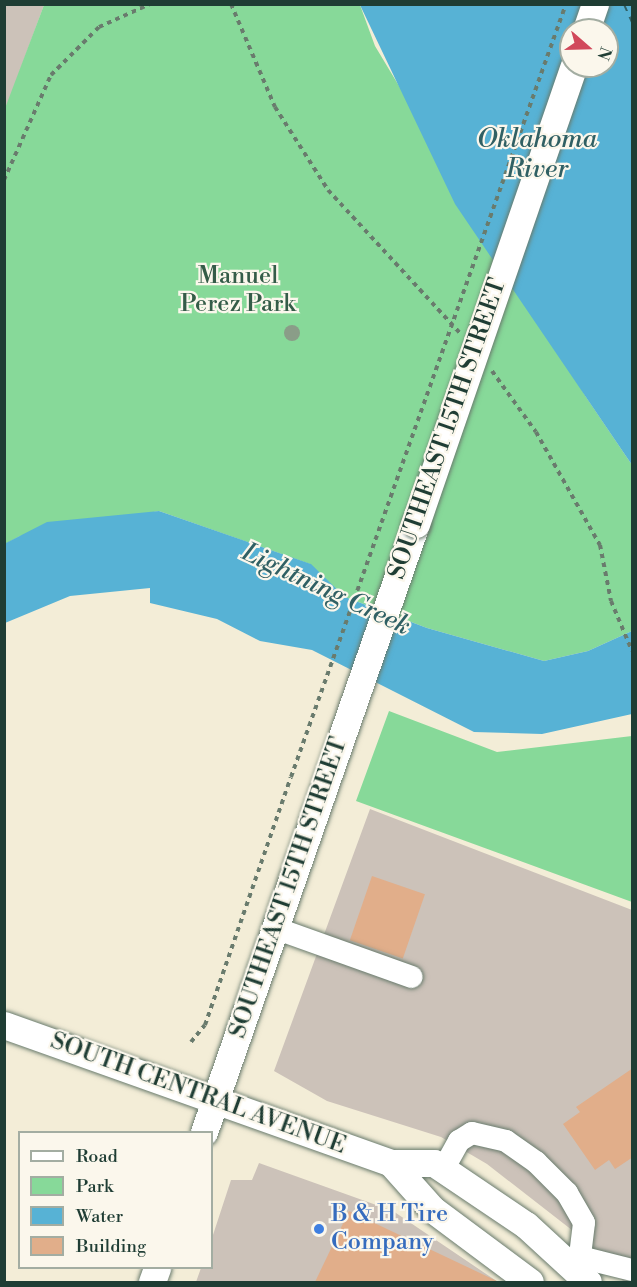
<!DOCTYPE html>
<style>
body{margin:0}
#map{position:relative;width:637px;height:1287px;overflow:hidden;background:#f3edd7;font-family:"Libre Bodoni",serif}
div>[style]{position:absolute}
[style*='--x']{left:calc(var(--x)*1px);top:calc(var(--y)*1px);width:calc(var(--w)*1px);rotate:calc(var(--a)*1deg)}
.industrial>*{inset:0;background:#ccc2b9}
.green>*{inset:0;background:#87d999}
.water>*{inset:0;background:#57b2d5}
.ferry>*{height:1.5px;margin-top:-0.75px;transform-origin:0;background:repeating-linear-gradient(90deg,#306064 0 8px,transparent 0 14px)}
.building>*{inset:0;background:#e1ae8a;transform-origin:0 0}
.path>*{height:4px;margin-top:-2px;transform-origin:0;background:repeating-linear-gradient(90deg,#697b6d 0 4.5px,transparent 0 9px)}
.roads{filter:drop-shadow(0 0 2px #697b6d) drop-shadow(0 0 2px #697b6d)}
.minor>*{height:22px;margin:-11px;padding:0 11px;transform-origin:11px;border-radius:11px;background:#fff}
.major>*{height:27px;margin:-13.5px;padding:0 13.5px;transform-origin:13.5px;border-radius:13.5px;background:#fff}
.path-bridge>*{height:4px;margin-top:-2px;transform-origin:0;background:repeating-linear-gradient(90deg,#697b6d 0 4.5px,transparent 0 9px)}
.bridges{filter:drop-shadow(0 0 2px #697b6d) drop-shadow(0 0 2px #697b6d)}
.major-bridge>*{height:27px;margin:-13.5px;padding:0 13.5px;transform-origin:13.5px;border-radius:13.5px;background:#fff}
.trees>*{width:16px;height:16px;margin:-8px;border-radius:50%;background:#8a9d88}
.dots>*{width:16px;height:16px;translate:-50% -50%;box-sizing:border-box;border:3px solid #fbf7ec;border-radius:50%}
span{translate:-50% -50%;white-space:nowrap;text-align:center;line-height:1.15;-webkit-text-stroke:4.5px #fbf7ec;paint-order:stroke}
.park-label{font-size:24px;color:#345c48}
.street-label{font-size:24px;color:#1f3d34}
.shop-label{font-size:24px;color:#366cbe}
.left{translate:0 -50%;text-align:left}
.water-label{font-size:26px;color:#306064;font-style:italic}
.frame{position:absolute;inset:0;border:6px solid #1f3d34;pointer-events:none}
.legend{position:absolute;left:18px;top:1131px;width:195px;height:138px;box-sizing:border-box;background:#fbf7ec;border:2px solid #a3ada2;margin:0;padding:8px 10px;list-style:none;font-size:18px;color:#1f3d34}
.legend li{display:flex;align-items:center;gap:12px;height:30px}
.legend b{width:30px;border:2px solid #a3ada2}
.north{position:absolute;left:559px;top:18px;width:60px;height:60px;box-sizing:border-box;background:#fbf7ec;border:2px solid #a3ada2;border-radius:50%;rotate:110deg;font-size:16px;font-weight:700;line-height:24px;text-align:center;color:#1f3d34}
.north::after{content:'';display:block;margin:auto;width:21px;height:27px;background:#d1495b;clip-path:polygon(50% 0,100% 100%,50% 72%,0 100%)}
</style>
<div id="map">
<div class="industrial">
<i style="clip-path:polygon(5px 5px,44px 5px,5px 111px)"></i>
<i style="clip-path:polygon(370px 809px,632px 910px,632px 1282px,624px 1282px,577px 1234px,487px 1164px,441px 1137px,327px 1101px,274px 1071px)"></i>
<i style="clip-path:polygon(259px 1163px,393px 1211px,498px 1282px,196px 1282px,201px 1268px,212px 1268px,212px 1238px,231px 1180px,252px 1180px)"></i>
</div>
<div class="green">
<i style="clip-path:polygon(44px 5px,360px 5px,375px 46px,586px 397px,632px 465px,632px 631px,588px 651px,544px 661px,427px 628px,345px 597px,310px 564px,159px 511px,20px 536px,5px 544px,4px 111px)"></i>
<i style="clip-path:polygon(389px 711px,497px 752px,632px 736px,632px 902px,356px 801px)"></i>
</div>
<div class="water">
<i style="clip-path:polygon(evenodd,360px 5px,632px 5px,632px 465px,455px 204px,360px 5px,571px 30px,607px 30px,607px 66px,571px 66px,571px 30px)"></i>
<i style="clip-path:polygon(159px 511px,311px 564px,345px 597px,427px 628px,544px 661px,588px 651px,632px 631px,632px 714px,542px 734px,474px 732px,312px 650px,260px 641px,217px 619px,150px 603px,150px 588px,70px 596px,5px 623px,4px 544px,47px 522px)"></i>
</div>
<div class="ferry">
<i style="--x:624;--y:4;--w:20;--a:66"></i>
</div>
<div class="building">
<i style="left:372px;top:876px;width:56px;height:68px;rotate:19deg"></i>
<i style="clip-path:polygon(633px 1068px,633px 1157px,615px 1169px,609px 1160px,595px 1170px,563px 1124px,580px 1112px,576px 1107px)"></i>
<i style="clip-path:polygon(349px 1211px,499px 1282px,315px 1282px)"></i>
</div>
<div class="path">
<i style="--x:231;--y:4;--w:112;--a:66.9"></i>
<i style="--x:275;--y:107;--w:98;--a:57.4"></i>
<i style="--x:328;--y:190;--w:195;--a:47.3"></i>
<i style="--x:4;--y:180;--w:115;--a:-65.9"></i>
<i style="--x:51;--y:75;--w:68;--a:-45"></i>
<i style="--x:99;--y:27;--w:56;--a:-24.3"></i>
<i style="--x:492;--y:371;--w:75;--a:54.2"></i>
<i style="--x:536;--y:432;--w:130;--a:60.5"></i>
<i style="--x:600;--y:545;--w:57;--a:78.9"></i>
<i style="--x:611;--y:601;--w:54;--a:67.2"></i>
<i style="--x:191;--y:1042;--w:22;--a:-51"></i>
<i style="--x:205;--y:1025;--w:262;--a:-70.9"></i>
</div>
<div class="roads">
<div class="minor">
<i style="--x:275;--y:928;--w:145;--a:19.7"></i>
<i style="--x:444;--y:1168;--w:31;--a:-61"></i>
<i style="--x:459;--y:1141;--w:15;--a:-32"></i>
<i style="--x:472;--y:1133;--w:35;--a:13"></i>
<i style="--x:506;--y:1141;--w:37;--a:35"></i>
<i style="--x:536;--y:1162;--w:44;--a:45"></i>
<i style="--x:567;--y:1193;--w:34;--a:60"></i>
<i style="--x:584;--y:1223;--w:49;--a:97"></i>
<i style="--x:584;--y:1258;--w:49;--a:14"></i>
</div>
<div class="major">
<i style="--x:586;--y:30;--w:28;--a:-71"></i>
<i style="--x:4;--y:1025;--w:411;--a:19.6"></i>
<i style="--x:391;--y:1163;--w:43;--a:0"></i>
<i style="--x:434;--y:1163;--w:111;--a:34"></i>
<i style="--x:526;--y:1225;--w:84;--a:42.6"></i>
<i style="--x:204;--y:1132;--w:644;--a:-70.78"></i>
<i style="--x:391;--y:1163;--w:62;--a:48.3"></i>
<i style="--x:432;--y:1209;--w:122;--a:36.7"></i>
<i style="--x:152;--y:1282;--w:15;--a:-70"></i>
</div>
</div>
<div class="path-bridge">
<i style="--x:291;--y:777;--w:820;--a:-70.42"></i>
</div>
<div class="bridges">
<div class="major-bridge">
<i style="--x:416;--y:524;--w:484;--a:-71"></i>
</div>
</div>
<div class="trees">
<i style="left:292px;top:333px"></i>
</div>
<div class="dots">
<i style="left:319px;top:1229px;background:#3f7fe0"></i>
</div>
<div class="park-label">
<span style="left:238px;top:291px">Manuel<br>Perez Park</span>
</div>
<div class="street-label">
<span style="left:448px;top:429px;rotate:-71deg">SOUTHEAST 15TH STREET</span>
<span style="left:289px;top:888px;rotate:-71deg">SOUTHEAST 15TH STREET</span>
<span style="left:198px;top:1094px;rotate:20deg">SOUTH CENTRAL AVENUE</span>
</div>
<div class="shop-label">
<span class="left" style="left:331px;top:1229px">B &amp; H Tire<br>Company</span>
</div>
<div class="water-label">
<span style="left:537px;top:155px">Oklahoma<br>River</span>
<span style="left:326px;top:590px;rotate:25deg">Lightning Creek</span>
</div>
<div class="frame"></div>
<ul class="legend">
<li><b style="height:8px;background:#fff"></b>Road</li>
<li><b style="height:16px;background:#87d999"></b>Park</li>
<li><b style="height:16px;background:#57b2d5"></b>Water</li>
<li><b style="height:16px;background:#e1ae8a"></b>Building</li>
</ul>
<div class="north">N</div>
</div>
